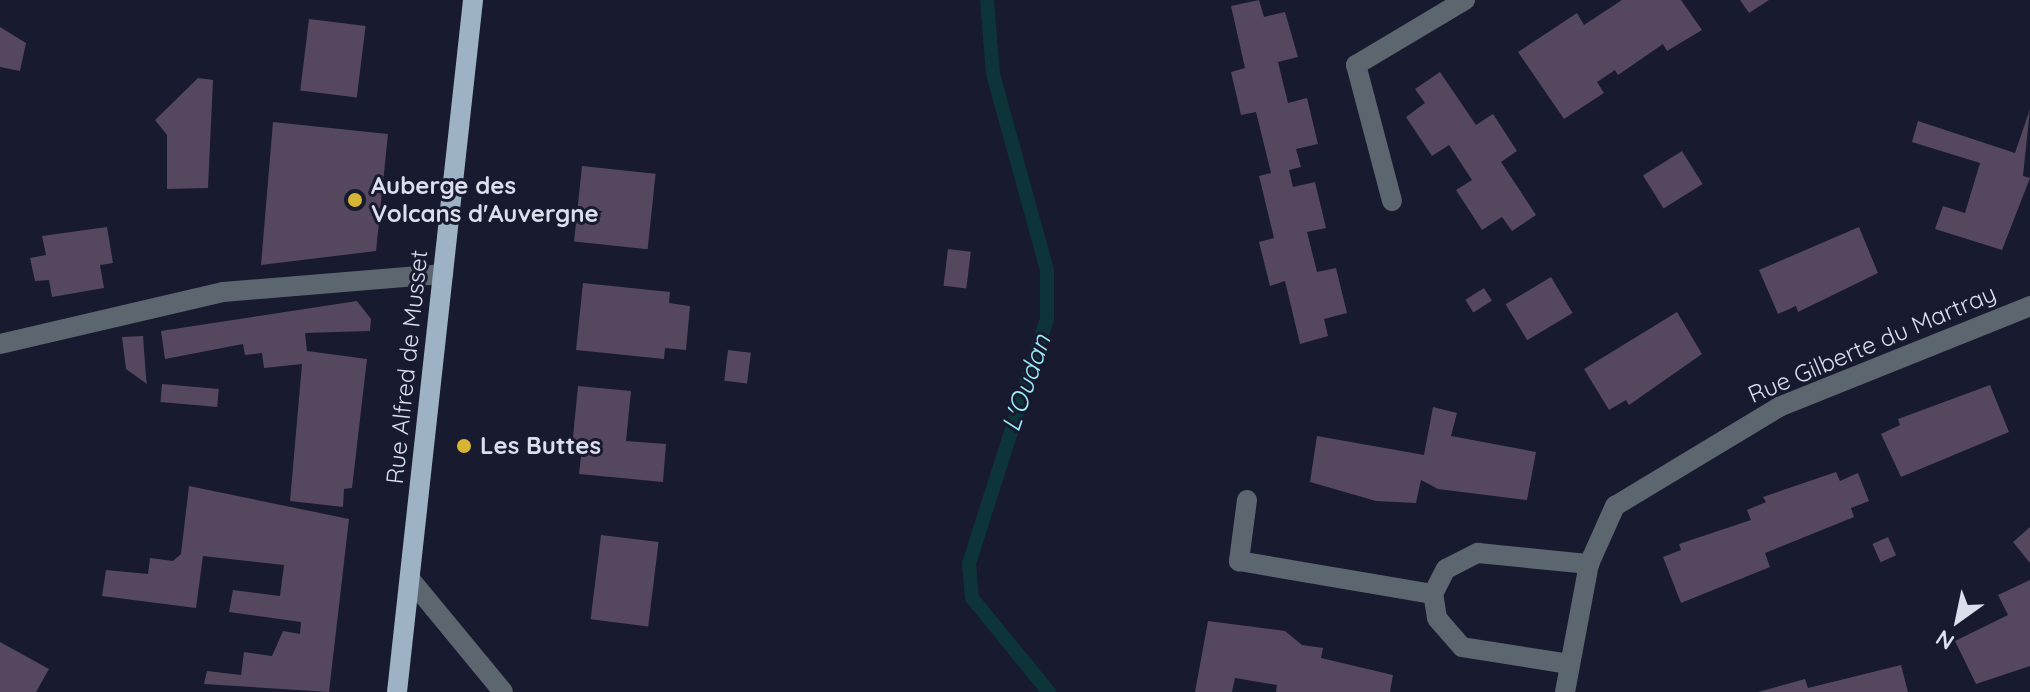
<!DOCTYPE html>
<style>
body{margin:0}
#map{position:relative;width:2030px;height:692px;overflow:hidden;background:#181a2f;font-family:Quicksand,sans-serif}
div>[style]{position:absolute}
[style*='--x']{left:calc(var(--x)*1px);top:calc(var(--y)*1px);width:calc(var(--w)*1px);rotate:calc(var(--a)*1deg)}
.stream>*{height:14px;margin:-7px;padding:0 7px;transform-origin:7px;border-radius:7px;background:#0d3439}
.building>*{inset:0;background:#55475e;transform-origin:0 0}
.minor>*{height:20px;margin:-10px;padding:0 10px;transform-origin:10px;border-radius:10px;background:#5c666f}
.major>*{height:20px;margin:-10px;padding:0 10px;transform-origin:10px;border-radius:10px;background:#9db2c4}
.dots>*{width:22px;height:22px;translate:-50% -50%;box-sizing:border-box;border:4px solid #181a2f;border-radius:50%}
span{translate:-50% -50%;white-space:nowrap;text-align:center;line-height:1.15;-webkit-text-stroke:6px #181a2f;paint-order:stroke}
.poi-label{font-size:24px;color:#dbdeed;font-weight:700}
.left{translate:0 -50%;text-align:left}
.street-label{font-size:24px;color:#dbdeed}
.water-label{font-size:26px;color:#9ceefb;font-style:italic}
.north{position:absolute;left:1918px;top:580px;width:80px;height:80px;-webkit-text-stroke:6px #181a2f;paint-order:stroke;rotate:213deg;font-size:22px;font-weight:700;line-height:32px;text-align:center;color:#dbdeed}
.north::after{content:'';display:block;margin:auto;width:28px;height:36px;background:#dbdeed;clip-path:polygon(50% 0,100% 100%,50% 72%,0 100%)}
</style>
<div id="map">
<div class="stream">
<i style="--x:987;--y:0;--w:74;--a:85.4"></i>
<i style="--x:993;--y:74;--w:203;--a:74.6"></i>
<i style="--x:1047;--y:270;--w:49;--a:90"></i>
<i style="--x:1047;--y:319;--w:257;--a:107.7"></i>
<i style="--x:969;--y:564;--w:34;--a:85"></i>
<i style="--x:972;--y:598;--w:122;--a:50.7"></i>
</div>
<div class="building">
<i style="clip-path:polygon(1259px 0,1264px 17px,1285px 12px,1298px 57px,1278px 62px,1288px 103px,1307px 98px,1318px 144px,1296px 149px,1301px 167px,1289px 170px,1293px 187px,1315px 182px,1326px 228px,1307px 232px,1317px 272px,1336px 268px,1347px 313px,1324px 319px,1328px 336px,1300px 344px,1285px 281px,1270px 286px,1259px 242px,1274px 238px,1259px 176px,1271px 173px,1256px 112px,1241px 115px,1231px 72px,1245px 68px,1231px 6px)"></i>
<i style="clip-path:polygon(1622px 0,1681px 0,1702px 30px,1667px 51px,1663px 44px,1618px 75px,1615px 70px,1597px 82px,1604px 93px,1564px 119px,1518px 52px,1577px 13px,1584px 25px)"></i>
<i style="clip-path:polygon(1740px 0,1769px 0,1749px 13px)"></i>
<i style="left:309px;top:19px;width:57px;height:72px;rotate:7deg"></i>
<i style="clip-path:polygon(0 27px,26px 43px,20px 71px,0 67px)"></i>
<i style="clip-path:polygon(1440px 72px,1476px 125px,1493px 114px,1517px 151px,1501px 162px,1536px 215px,1512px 231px,1502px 217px,1482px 230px,1456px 190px,1472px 180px,1449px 145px,1432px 156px,1406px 117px,1425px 103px,1415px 89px)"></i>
<i style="clip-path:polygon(198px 78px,213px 80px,208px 188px,167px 189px,167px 135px,155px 120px)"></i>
<i style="clip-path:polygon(2030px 109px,2023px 176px,2030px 178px,2002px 250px,1935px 229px,1943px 206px,1965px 213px,1980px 163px,1912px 142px,1918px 121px,2015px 153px)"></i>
<i style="clip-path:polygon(273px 122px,388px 134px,376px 251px,261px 265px)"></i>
<i style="left:1682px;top:151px;width:39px;height:46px;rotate:58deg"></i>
<i style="left:582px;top:166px;width:74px;height:76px;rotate:6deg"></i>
<i style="clip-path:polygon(107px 227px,113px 263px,100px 265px,104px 288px,52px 297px,49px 280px,35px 281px,30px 258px,46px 255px,42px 236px)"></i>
<i style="clip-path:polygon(1859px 227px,1878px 273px,1798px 312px,1796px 306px,1778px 314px,1759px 270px)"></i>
<i style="left:948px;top:249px;width:23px;height:37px;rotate:7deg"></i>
<i style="left:1551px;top:277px;width:42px;height:53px;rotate:59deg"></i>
<i style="clip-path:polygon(583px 283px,670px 292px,669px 303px,690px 306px,686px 350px,665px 348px,664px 359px,576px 350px)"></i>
<i style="left:1484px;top:288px;width:15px;height:22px;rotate:58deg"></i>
<i style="clip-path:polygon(357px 301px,371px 319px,370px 331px,305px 333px,307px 351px,367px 359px,352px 488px,344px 489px,343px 507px,290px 501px,302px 364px,264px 368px,262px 353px,245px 355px,243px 344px,165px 359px,161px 331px)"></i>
<i style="clip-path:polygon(1677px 312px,1702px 354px,1629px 405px,1626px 400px,1609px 410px,1584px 369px)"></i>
<i style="clip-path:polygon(143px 336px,146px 377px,147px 384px,126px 369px,122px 337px)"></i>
<i style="left:728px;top:350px;width:23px;height:31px;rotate:7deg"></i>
<i style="left:162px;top:384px;width:57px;height:18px;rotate:5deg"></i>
<i style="clip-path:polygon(1990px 385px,2009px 432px,1901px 477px,1881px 434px,1900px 425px,1898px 419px)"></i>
<i style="clip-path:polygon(578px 386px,631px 391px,626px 441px,666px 444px,663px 482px,579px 474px,582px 447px,572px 447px)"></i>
<i style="clip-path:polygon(1433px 407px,1457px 413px,1451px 436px,1536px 452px,1527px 500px,1438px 489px,1421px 480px,1416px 503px,1376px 501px,1310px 482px,1317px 436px,1424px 455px)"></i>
<i style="clip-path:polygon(1836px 472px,1840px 481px,1858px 473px,1869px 501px,1851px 508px,1854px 517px,1765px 553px,1770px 567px,1681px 603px,1663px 557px,1681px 550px,1679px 544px,1751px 520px,1747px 510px,1766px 502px,1763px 497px)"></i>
<i style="clip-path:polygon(189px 486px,349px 519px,329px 692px,204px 684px,207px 671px,241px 675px,244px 652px,272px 656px,283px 631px,300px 634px,301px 622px,229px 612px,233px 590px,280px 596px,284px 565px,203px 556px,196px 608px,102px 596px,106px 570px,148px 574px,150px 558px,173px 561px,181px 554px)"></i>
<i style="clip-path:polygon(2030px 527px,2030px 563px,2013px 542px)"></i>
<i style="left:601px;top:535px;width:58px;height:85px;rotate:7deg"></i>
<i style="left:1888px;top:537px;width:20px;height:17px;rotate:66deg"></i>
<i style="clip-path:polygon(2030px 580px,2030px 666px,1976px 684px,1955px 641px,2008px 615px,1998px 595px)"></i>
<i style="clip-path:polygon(1208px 621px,1285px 631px,1302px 645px,1323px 648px,1321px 658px,1393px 675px,1390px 692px,1276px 692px,1277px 685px,1235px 678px,1232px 692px,1195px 692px)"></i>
<i style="clip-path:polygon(0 642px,49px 669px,36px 692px,0 692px)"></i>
<i style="clip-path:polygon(1901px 665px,1908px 692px,1758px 692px,1805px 679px,1808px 688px)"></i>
</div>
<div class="minor">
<i style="--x:1392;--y:201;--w:141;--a:-104.8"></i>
<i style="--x:1356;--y:65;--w:127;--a:-30.8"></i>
<i style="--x:0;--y:344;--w:229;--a:-13.1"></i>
<i style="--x:223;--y:292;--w:221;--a:-4.7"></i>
<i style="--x:1247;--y:500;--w:62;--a:97.5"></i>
<i style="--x:1239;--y:561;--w:197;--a:9.7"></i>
<i style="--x:410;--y:579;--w:146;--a:50.5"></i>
<i style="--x:1569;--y:664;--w:108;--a:-171"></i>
<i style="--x:1462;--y:647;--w:38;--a:-131"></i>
<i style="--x:1437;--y:618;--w:24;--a:-99"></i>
<i style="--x:1433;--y:594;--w:28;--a:-63"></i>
<i style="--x:1446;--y:569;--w:36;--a:-27"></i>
<i style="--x:1478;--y:553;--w:112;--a:5.7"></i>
<i style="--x:1565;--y:692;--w:130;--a:-79.4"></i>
<i style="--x:1589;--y:564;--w:64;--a:-65.9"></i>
<i style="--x:1615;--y:506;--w:192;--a:-31.1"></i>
<i style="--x:1779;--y:407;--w:271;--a:-21.9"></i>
</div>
<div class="major">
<i style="--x:397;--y:692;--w:696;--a:-83.73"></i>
</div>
<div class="dots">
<i style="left:355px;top:200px;background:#d8b434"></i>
<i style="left:464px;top:446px;background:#d8b434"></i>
</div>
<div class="poi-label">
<span class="left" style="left:371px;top:200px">Auberge des<br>Volcans d'Auvergne</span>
<span class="left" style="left:480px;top:446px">Les Buttes</span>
</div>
<div class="street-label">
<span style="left:1872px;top:344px;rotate:-23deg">Rue Gilberte du Martray</span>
<span style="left:407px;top:367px;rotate:-84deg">Rue Alfred de Musset</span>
</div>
<div class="water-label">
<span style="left:1026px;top:383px;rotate:-71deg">L'Oudan</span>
</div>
<div class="north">N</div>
</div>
